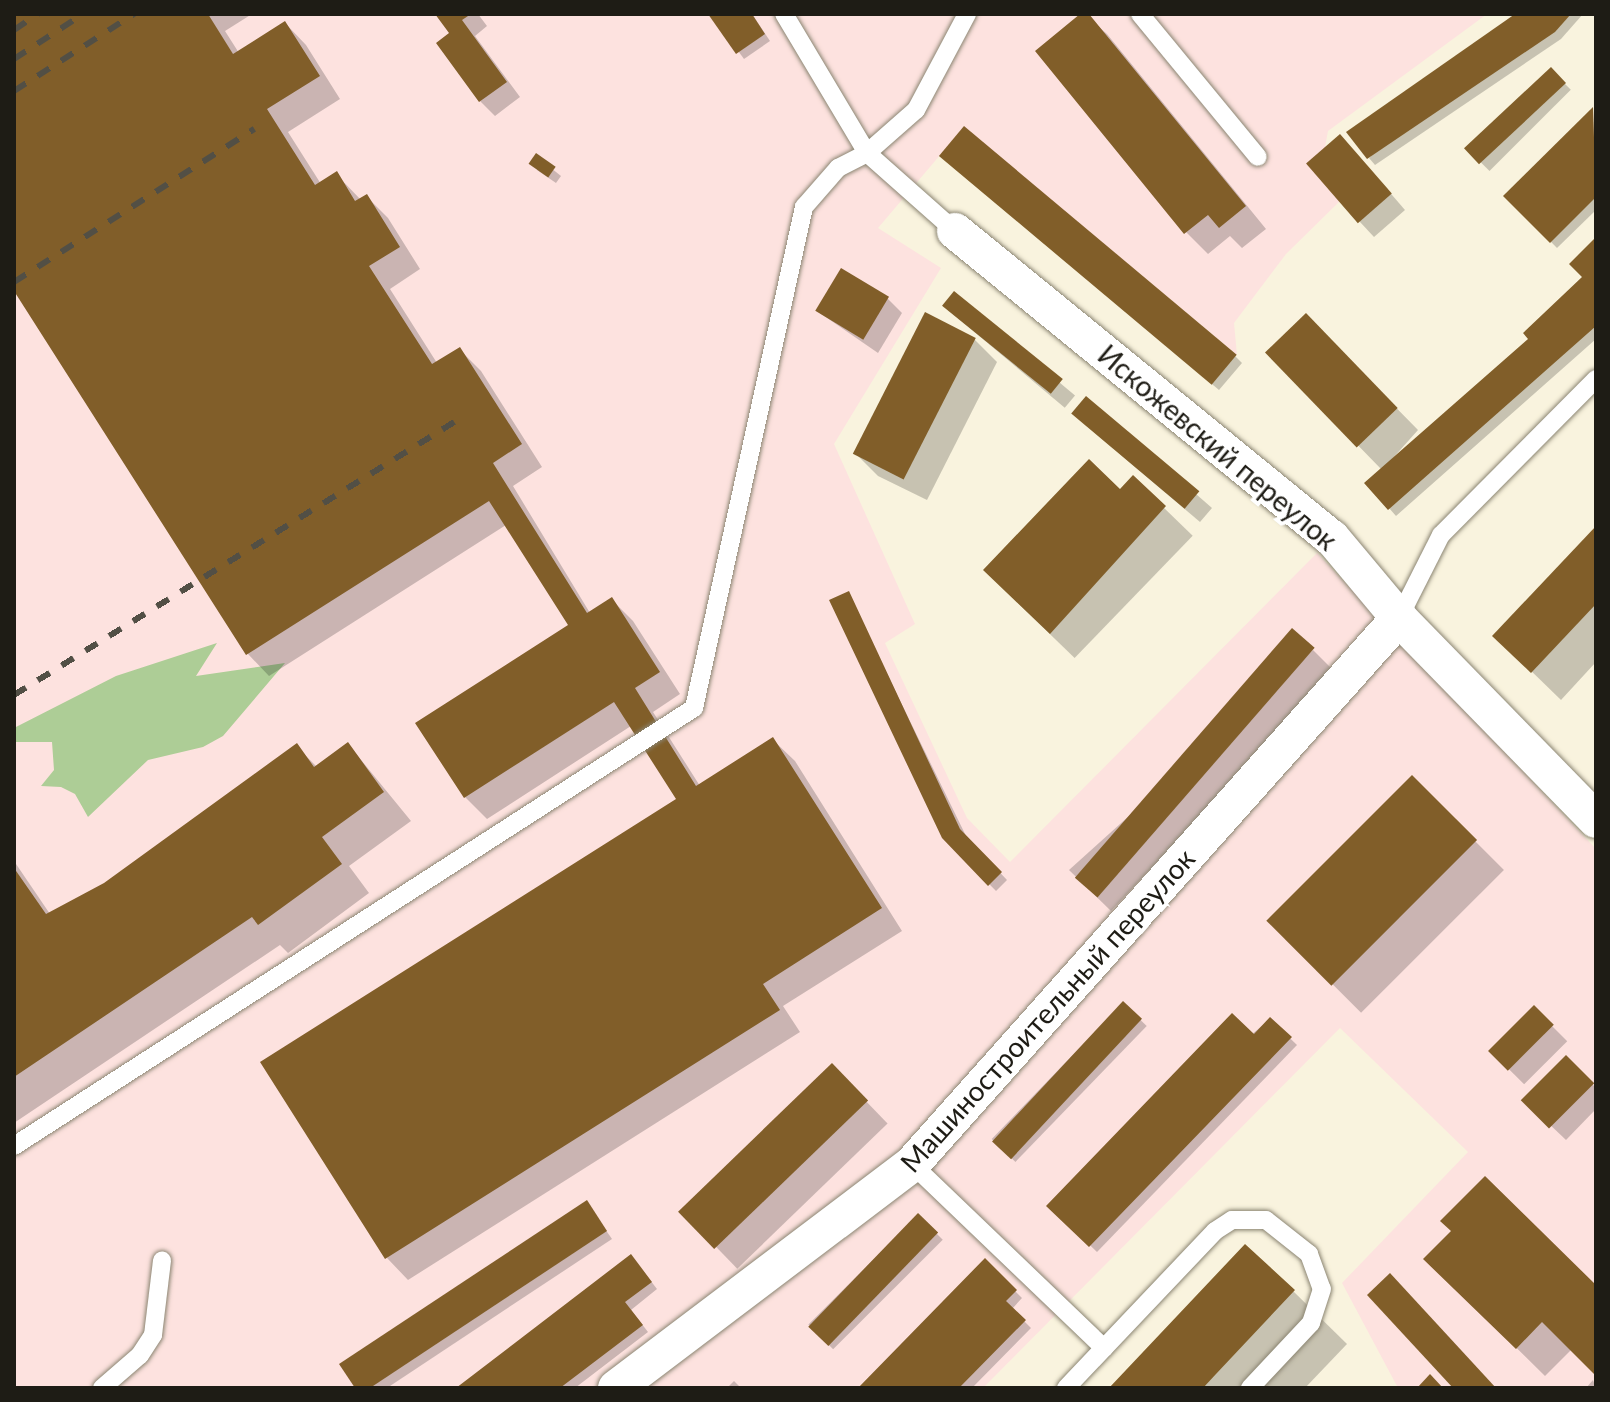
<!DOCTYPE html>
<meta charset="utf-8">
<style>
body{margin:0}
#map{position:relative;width:1610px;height:1402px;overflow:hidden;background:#f9f3de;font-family:Lato,sans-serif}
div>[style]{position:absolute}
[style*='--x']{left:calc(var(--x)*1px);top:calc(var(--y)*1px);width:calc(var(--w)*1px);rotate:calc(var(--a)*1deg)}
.industrial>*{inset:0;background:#fde2df}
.forest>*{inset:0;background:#adcd96}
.shadow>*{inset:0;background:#0003;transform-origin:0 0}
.building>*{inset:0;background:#815e29;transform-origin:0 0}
.roads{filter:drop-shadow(0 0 2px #8b8572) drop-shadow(0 0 2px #8b8572)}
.lane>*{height:18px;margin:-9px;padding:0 9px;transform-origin:9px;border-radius:9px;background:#fff}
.street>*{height:36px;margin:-18px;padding:0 18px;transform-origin:18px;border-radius:18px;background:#fff}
.rail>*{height:6px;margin-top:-3px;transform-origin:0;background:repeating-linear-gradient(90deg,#524f45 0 14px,transparent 0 28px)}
span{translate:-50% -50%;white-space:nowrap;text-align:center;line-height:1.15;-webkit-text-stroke:8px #fff;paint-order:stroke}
.street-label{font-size:28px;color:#1e1c15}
.frame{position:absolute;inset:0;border:16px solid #1e1c15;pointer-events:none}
</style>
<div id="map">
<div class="industrial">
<i style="clip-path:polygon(14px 14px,1487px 14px,1328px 131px,1320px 174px,1342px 199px,1286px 254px,1234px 323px,1237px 355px,964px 127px,878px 228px,941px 268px,834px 444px,915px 624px,885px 643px,967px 818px,1010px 862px,1317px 553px,1596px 849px,1596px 1388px,1398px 1388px,1342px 1283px,1468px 1152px,1340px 1028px,983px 1388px,14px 1388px)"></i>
</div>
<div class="forest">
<i style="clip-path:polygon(217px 643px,196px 676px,285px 663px,223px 736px,203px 747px,148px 760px,88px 817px,75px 794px,61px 787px,41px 786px,54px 770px,52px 742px,14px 742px,14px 728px,116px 676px)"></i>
</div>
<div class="shadow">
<i style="clip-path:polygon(14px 14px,252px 14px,225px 31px,239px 53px,285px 23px,306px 45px,340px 99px,288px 132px,321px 184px,336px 174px,361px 200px,367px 197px,388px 218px,420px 269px,390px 289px,437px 363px,459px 349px,481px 371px,542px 467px,513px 486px,590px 613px,611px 599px,633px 621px,680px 694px,653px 712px,700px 786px,773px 740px,795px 761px,902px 931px,783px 1006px,800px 1032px,408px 1280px,387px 1258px,679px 799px,631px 726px,487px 819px,465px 797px,570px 626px,506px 525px,269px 676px,248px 654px,14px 287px)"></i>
<i style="clip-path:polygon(438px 14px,478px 14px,487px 26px,475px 36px,520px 97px,495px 116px,480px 101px,438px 43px,452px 33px)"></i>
<i style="clip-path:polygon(711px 14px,752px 14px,770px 41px,744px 59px)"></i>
<i style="clip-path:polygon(1084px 14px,1107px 34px,1266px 229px,1242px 248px,1230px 236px,1208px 254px,1186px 232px)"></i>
<i style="clip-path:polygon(1519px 14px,1583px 14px,1561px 39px,1375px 165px,1369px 158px)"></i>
<i style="left:1551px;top:70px;width:28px;height:115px;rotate:45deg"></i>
<i style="clip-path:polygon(1593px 110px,1596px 210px,1557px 248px,1506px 196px)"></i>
<i style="clip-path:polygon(1354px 151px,1405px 210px,1374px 237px,1360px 222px)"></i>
<i style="clip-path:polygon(536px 156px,561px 176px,556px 183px,537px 170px)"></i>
<i style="clip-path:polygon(948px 163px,1235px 356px,1242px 363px,1219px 390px)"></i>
<i style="clip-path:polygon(1596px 240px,1596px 339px,1396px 516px,1367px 483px,1382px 470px,1268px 353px,1306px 316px,1418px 430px,1384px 468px,1531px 339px,1584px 277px)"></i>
<i style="left:954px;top:294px;width:158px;height:16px;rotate:40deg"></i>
<i style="clip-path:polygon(887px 298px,902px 313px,878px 353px,817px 311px)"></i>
<i style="clip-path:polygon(925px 315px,975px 340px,997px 362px,927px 500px,878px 476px,856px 454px)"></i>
<i style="clip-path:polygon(1086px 398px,1212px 508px,1200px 522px,1088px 427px)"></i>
<i style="left:1133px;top:478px;width:83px;height:170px;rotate:44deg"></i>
<i style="clip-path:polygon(1596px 529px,1596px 662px,1561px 700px,1524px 664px)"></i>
<i style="clip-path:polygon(848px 594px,967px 838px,1007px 880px,996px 891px,943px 837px)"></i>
<i style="clip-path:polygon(1313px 650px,1335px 672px,1111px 911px,1069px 870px)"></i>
<i style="clip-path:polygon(348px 744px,411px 821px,349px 866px,369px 893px,288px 953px,280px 945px,14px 1123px,14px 861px,50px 914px,105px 885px,296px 746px,317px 767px)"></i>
<i style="left:1412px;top:778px;width:130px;height:202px;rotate:45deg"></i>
<i style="left:1123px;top:1003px;width:33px;height:189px;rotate:44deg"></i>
<i style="left:1534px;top:1008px;width:47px;height:61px;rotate:45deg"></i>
<i style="clip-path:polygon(1270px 1019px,1297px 1045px,1097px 1252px,1049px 1206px)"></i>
<i style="clip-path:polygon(1566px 1058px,1596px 1088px,1596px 1109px,1566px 1140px,1525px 1101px)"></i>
<i style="left:832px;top:1066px;width:80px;height:209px;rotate:46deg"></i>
<i style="clip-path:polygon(587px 1203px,612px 1239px,387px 1388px,357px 1388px)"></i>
<i style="left:918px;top:1215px;width:35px;height:155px;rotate:45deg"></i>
<i style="clip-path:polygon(1426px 1259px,1596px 1287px,1596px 1373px,1572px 1349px,1545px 1376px)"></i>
<i style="clip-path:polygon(985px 1261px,1022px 1298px,1012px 1309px,1031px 1328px,972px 1388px,862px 1388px)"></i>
<i style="clip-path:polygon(637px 1263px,657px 1289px,631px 1310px,648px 1332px,575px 1388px,459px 1388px)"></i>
<i style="clip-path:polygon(1293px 1291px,1347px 1344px,1305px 1388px,1112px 1388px)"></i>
<i style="clip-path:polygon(1593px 1380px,1596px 1388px,1586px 1388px)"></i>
<i style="clip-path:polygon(734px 1381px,741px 1388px,727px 1388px)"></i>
</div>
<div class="building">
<i style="clip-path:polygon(14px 14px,208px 14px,233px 54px,285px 21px,320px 76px,267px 109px,315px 185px,337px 171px,355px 201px,367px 194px,400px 247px,369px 266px,432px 364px,460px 347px,522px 444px,493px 463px,587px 613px,612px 597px,660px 672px,635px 688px,696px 786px,773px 737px,882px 908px,763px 984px,780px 1010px,385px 1259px,260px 1062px,676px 799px,614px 702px,464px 798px,415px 723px,568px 625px,489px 501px,246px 655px,14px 291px)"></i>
<i style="clip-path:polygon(435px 14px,471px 14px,462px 20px,507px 82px,479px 102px,436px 43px,449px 33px)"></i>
<i style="clip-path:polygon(708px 14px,752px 14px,765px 34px,736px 54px)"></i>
<i style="clip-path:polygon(1080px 14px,1089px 14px,1246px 206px,1219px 228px,1208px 215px,1184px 234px,1035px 51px)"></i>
<i style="clip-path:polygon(1515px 14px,1571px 14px,1555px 32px,1367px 159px,1346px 132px)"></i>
<i style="left:1551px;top:67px;width:22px;height:119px;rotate:47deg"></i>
<i style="clip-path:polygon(1593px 107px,1596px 197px,1550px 243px,1503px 196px)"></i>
<i style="left:964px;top:126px;width:356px;height:39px;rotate:40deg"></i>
<i style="left:1340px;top:134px;width:79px;height:45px;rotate:49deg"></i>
<i style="left:536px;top:153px;width:24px;height:13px;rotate:35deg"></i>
<i style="clip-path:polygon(1596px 237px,1596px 326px,1388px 510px,1364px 483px,1528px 339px,1523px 333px,1582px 277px,1569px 264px)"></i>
<i style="left:841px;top:268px;width:56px;height:50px;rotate:31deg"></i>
<i style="left:954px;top:291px;width:140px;height:19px;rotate:39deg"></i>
<i style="left:925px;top:312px;width:57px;height:159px;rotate:27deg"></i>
<i style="left:1306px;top:313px;width:132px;height:57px;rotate:46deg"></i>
<i style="left:1086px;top:396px;width:148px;height:23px;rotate:40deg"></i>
<i style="clip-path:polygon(1089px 459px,1120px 489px,1133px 475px,1166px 506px,1050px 634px,983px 570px)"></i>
<i style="clip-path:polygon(1596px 526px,1596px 604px,1531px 673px,1492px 636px)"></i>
<i style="clip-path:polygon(849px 591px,960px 829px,1002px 872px,988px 886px,942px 838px,829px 600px)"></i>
<i style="left:1292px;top:628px;width:30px;height:331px;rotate:41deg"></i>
<i style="clip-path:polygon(348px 742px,384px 792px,322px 837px,342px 864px,258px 925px,252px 917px,14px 1077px,14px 868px,46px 914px,104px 883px,297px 743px,314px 767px)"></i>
<i style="left:1412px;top:775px;width:92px;height:206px;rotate:45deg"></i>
<i style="left:1123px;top:1001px;width:26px;height:192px;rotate:43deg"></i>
<i style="left:1534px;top:1005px;width:28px;height:65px;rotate:45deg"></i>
<i style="clip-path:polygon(1232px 1013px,1254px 1034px,1270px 1017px,1292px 1037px,1089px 1247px,1046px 1206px)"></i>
<i style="left:1566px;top:1055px;width:40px;height:64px;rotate:45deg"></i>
<i style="left:832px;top:1063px;width:52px;height:214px;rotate:46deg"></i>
<i style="clip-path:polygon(1485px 1176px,1596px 1285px,1596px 1376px,1542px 1322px,1516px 1349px,1423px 1259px,1451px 1231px,1440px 1221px)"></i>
<i style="clip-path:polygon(587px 1200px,607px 1231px,370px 1388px,355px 1388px,339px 1364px)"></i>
<i style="left:918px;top:1213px;width:28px;height:158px;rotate:44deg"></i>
<i style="clip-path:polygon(1245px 1244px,1295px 1290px,1216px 1374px,1203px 1388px,1109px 1388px)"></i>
<i style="clip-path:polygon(631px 1254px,652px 1282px,625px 1302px,643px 1325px,560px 1388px,456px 1388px)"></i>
<i style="clip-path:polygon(985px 1258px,1017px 1290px,1006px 1301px,1026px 1320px,959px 1388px,858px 1388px)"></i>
<i style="clip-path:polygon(1390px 1273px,1496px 1388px,1453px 1388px,1367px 1295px)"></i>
<i style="clip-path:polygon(1430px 1374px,1443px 1388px,1417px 1388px)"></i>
</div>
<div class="roads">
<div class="lane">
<i style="--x:1140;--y:14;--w:185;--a:50.5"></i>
<i style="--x:955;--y:231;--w:118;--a:-138.4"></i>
<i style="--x:867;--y:153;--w:65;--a:-41.3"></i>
<i style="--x:916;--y:110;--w:109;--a:-62"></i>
<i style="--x:1399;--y:618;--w:93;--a:-63.2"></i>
<i style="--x:1441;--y:535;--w:220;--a:-45.2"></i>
<i style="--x:14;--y:1146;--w:809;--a:-32.79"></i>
<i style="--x:694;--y:708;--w:513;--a:-77.62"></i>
<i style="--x:804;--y:207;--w:52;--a:-48.9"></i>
<i style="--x:838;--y:168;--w:33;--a:-27"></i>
<i style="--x:867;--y:153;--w:162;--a:-120.8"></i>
<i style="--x:912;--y:1164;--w:266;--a:43.8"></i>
<i style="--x:1104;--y:1348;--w:55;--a:133.5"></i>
<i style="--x:1104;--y:1348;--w:161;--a:-46.5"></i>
<i style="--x:1215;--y:1231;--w:20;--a:-33"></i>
<i style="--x:1232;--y:1220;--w:34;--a:0"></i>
<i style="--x:1266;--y:1220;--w:55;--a:38.3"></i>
<i style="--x:1309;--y:1254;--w:37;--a:70"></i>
<i style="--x:1322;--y:1289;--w:36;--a:108"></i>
<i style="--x:1311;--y:1323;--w:89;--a:133.2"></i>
<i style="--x:102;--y:1388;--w:50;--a:-41"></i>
<i style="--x:140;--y:1355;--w:24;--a:-57"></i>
<i style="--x:153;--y:1335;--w:75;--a:-83.1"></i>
</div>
<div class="street">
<i style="--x:955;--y:231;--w:486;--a:39.2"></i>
<i style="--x:1332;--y:538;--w:104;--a:50.1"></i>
<i style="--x:1399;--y:618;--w:282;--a:45.7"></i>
<i style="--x:616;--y:1388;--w:371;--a:-37.1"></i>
<i style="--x:912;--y:1164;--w:732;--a:-48.27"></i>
</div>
</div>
<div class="rail">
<i style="--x:14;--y:30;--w:29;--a:-34"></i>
<i style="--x:14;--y:59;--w:82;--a:-33.1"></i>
<i style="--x:14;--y:91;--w:143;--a:-32.7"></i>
<i style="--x:14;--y:282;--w:285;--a:-32.5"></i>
<i style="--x:14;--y:695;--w:520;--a:-31.8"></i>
</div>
<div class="street-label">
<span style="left:1218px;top:447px;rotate:40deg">Искожевский переулок</span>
<span style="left:1047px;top:1010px;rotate:-48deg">Машиностроительный переулок</span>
</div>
<div class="frame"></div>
</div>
